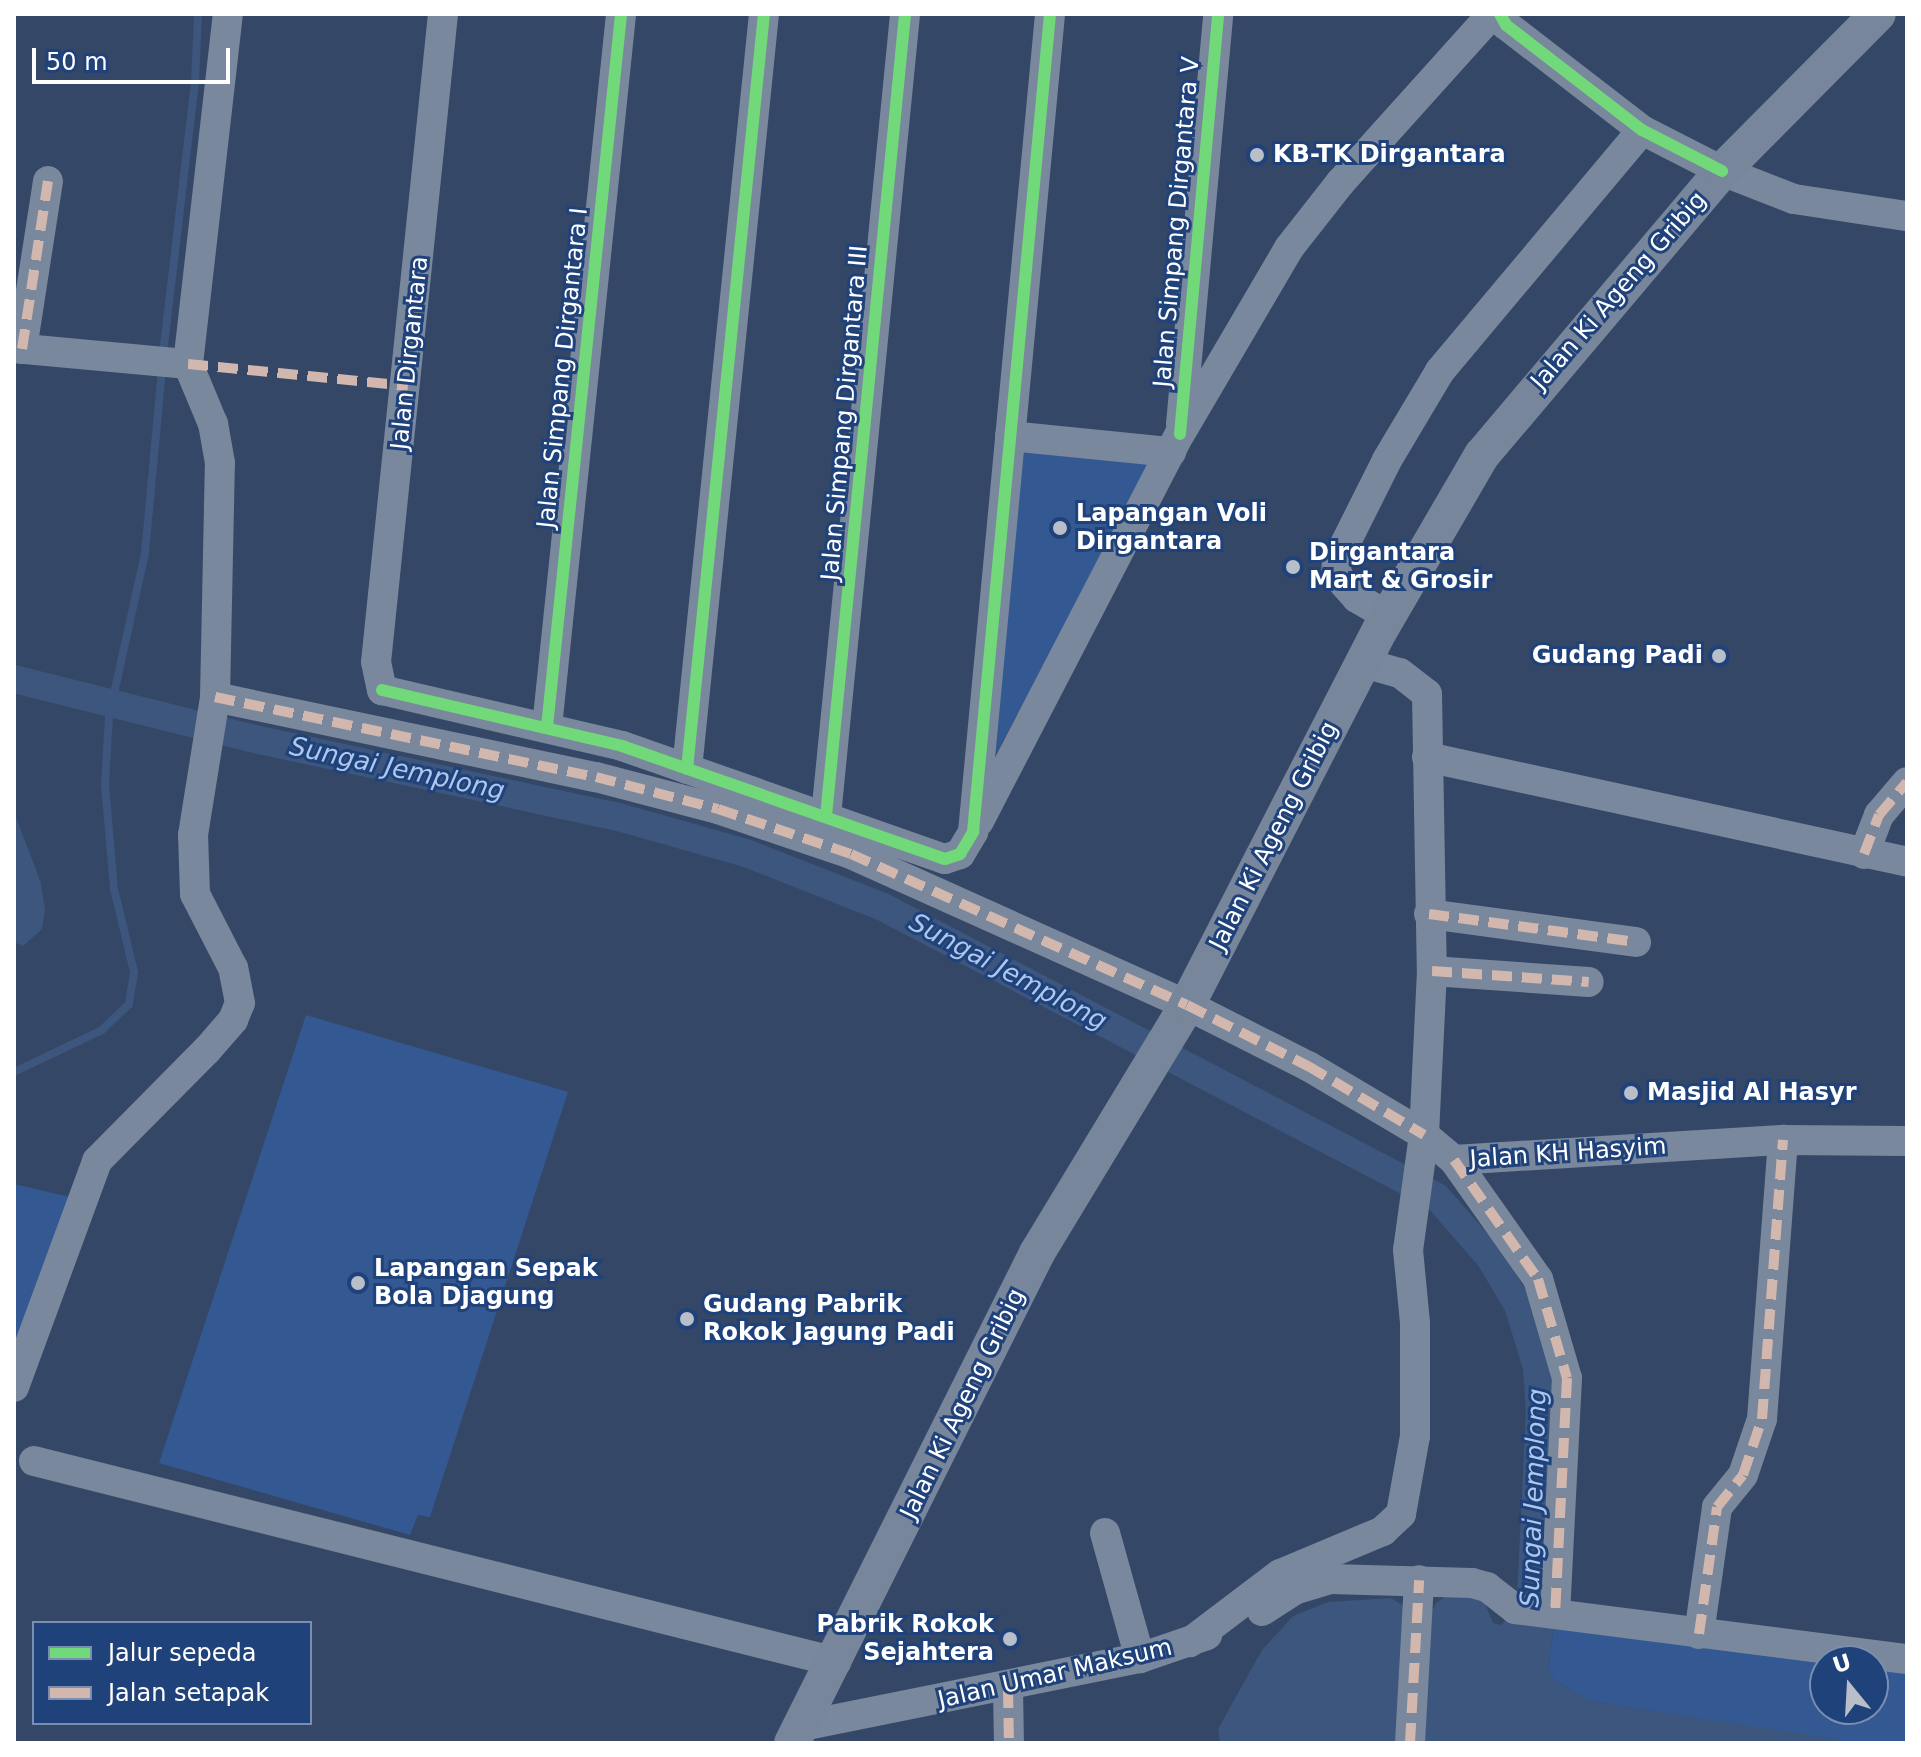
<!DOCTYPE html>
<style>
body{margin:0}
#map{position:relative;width:1921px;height:1757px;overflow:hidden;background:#354766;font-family:"DejaVu Sans",sans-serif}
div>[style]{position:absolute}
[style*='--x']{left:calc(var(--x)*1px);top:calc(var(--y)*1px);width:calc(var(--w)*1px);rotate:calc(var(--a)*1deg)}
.green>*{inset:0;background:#335892}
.water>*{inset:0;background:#3c567e}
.stream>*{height:8px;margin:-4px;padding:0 4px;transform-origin:4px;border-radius:4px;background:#3c567e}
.canal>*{height:28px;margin:-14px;padding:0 14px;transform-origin:14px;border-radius:14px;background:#3c567e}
.minor>*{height:30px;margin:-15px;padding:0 15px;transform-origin:15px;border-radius:15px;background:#79889d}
.major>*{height:36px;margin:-18px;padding:0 18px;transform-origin:18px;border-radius:18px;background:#78869c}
.quiet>*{height:10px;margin-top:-5px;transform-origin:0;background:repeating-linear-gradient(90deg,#d1b7ad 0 20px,transparent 0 30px)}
.cycleway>*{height:12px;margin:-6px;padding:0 6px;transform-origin:6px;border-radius:6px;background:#71d979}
.dots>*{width:22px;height:22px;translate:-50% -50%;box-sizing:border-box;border:4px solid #20427b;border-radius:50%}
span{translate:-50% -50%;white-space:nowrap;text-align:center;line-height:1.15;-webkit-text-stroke:6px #20427b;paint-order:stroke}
.poi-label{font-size:24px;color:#fff;font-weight:700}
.left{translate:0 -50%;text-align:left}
.right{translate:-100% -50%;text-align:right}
.street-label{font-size:24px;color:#fff}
.water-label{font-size:26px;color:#adc7ee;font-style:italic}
.frame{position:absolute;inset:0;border:16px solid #fff;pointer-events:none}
.legend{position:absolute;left:32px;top:1621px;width:280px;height:104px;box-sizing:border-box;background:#20427b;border:2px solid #798eb0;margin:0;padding:10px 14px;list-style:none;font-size:24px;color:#fff}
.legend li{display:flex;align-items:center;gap:16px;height:40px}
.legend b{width:40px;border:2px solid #798eb0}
.north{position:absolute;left:1809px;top:1645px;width:80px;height:80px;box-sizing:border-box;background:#20427b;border:2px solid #798eb0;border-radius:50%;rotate:342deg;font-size:22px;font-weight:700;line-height:32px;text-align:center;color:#fff}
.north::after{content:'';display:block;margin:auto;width:28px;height:36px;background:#b8bfc9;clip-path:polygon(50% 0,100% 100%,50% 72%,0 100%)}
.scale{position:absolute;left:32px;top:48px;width:198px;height:36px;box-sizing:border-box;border:4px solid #fff;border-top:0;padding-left:10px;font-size:24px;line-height:28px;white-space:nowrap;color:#fff;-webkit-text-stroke:6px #20427b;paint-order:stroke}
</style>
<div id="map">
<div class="green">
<i style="clip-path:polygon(1021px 449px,1145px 459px,1148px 468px,993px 760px)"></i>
<i style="clip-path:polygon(306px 1015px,568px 1092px,430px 1517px,418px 1515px,410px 1535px,159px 1463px)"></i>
<i style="clip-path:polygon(14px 1184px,70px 1197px,14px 1367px)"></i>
<i style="clip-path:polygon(1554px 1624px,1825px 1662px,1825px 1709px,1873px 1709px,1873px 1669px,1907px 1674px,1907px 1743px,1847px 1742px,1589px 1701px,1554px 1680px,1548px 1669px)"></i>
</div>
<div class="water">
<i style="clip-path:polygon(14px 812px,41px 883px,45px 910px,42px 929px,23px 946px,14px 942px)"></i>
<i style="clip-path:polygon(1450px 1593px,1484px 1601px,1493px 1623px,1501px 1625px,1509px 1617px,1554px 1624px,1548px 1669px,1554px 1680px,1589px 1701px,1861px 1743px,1416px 1743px,1424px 1628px,1436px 1603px)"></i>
<i style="clip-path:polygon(1391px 1598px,1412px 1611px,1405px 1743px,1220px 1743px,1218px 1729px,1262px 1650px,1293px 1616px,1328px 1602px)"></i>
</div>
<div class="stream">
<i style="--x:163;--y:354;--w:273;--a:-83.3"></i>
<i style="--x:195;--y:83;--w:69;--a:-87.5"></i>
<i style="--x:14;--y:1072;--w:98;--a:-25.5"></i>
<i style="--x:102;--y:1030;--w:37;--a:-44"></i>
<i style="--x:129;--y:1004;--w:32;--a:-81"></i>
<i style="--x:134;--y:972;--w:85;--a:-103.5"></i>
<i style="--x:114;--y:889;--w:104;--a:-94.9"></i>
<i style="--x:105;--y:785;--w:69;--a:-86.7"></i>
<i style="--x:109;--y:716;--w:167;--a:-77.5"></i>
<i style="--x:145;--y:553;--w:186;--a:-84.7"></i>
</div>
<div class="canal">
<i style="--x:14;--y:679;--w:243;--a:14"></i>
<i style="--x:250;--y:738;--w:373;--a:12.1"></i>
<i style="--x:615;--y:816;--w:136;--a:15.8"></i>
<i style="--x:746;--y:853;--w:147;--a:21.5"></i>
<i style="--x:883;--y:907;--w:625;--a:27.63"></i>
<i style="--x:1437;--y:1197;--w:81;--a:49"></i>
<i style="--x:1490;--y:1258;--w:55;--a:59.2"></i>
<i style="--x:1518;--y:1305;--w:65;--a:73"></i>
<i style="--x:1537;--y:1367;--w:45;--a:86.2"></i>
<i style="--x:1540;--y:1412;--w:223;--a:92.8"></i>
</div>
<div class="minor">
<i style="--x:443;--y:14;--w:651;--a:95.9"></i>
<i style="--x:376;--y:662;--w:29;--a:78"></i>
<i style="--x:382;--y:690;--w:246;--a:13.1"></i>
<i style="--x:622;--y:746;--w:342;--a:19.3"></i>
<i style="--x:945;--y:859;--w:16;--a:-18"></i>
<i style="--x:960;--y:854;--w:26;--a:-59"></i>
<i style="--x:973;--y:832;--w:822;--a:-84.62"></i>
<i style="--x:1500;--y:14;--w:13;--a:61"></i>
<i style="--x:1506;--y:25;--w:172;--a:37.7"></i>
<i style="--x:1642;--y:130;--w:90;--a:27.1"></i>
<i style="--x:1722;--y:171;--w:77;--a:21.3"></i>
<i style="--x:1794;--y:199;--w:114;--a:8.6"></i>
<i style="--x:14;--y:348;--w:175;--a:5.3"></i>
<i style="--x:22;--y:349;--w:170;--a:-81.2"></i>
<i style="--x:1181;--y:424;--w:412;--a:-84.8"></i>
<i style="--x:1010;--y:436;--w:162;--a:5.7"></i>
<i style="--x:1388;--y:616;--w:36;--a:-150"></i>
<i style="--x:1357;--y:598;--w:31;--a:-132"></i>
<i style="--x:1336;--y:575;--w:15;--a:-86"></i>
<i style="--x:1337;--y:560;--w:112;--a:-63.4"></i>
<i style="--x:1387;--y:460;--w:104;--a:-59.2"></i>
<i style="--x:1440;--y:371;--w:314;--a:-50"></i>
<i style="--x:1364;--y:663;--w:37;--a:16"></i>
<i style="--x:1400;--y:673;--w:34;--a:38"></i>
<i style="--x:1427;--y:694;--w:277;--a:89"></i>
<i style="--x:1432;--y:971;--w:164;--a:92.8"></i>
<i style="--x:1424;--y:1135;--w:39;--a:40"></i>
<i style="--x:1454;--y:1160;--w:330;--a:-3.5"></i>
<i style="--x:1783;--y:1140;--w:124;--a:0.5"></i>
<i style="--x:215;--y:697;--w:389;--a:11.9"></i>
<i style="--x:596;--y:777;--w:126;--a:14.7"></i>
<i style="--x:718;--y:809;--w:140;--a:18.7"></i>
<i style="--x:851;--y:854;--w:368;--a:24.2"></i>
<i style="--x:1187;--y:1005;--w:136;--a:26.8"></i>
<i style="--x:1308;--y:1066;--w:135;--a:30.7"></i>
<i style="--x:1424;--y:1135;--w:116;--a:97.9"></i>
<i style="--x:1408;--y:1250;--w:73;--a:84.5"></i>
<i style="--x:1415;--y:1323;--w:113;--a:90"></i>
<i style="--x:1415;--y:1436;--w:79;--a:100.2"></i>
<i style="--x:1401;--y:1514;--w:25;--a:137"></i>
<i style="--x:1383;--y:1531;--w:112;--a:157.3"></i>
<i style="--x:1280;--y:1574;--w:113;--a:142.9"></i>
<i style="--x:547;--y:727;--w:717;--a:-84.07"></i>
<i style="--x:1427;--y:757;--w:491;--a:12.3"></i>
<i style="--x:687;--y:769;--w:759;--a:-84.18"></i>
<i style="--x:826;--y:816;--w:806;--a:-84.37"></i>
<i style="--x:979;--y:821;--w:436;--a:-62.6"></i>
<i style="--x:1180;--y:434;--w:216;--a:-59.6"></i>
<i style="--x:1289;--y:248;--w:83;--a:-51.9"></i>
<i style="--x:1340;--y:183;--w:227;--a:-48"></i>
<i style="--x:1864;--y:854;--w:42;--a:-69"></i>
<i style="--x:1879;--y:815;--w:43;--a:-49.7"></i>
<i style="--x:1429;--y:914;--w:209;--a:7.7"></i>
<i style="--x:1432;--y:971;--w:157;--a:4"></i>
<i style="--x:1454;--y:1160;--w:146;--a:54.8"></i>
<i style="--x:1538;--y:1279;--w:103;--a:73.7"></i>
<i style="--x:1567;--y:1378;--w:236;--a:92.9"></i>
<i style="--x:14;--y:1387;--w:241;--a:-69.8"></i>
<i style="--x:97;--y:1161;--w:156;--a:-45.3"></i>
<i style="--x:207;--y:1050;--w:40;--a:-49"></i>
<i style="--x:233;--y:1020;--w:18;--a:-68"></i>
<i style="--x:240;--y:1003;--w:36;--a:-101"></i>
<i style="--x:233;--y:968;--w:83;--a:-117.2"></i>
<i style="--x:195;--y:894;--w:59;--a:-91.9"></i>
<i style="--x:193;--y:835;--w:140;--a:-80.9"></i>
<i style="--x:215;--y:697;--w:234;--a:-88.8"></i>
<i style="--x:220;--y:463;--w:40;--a:-100"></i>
<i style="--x:213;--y:424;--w:65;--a:-112.6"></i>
<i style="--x:188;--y:364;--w:352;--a:-83.5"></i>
<i style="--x:34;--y:1461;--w:827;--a:14.07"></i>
<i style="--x:1105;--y:1533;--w:130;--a:74.4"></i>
<i style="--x:1262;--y:1611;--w:38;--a:-33"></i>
<i style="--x:1294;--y:1590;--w:39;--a:-17"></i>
<i style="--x:1331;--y:1579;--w:141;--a:1.6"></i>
<i style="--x:1472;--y:1583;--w:16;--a:15"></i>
<i style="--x:1487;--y:1587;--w:36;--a:38"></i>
<i style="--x:1515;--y:1609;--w:395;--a:7.3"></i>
<i style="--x:1699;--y:1634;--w:128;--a:-81.9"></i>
<i style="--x:1717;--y:1507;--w:41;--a:-50.9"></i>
<i style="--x:1743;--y:1475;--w:59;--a:-71.3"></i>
<i style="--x:1762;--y:1419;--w:280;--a:-85.7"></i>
<i style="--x:1008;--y:1688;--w:55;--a:89"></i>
<i style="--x:802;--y:1726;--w:345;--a:-11.4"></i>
<i style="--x:1140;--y:1658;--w:71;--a:-18.9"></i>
<i style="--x:1410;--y:1743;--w:163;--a:-86.8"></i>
</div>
<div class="major">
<i style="--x:792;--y:1743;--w:548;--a:-63.43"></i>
<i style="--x:1037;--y:1253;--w:290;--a:-58.8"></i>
<i style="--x:1187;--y:1005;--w:422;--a:-62.8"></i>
<i style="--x:1380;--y:630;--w:203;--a:-59.8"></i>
<i style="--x:1482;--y:455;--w:372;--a:-49.8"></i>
<i style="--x:1722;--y:171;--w:221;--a:-45.2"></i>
</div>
<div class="quiet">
<i style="--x:22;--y:349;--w:170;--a:-81.2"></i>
<i style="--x:188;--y:364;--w:221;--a:5.7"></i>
<i style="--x:215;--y:697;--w:389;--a:11.9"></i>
<i style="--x:596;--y:777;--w:126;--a:14.7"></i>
<i style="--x:718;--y:809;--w:140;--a:18.7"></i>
<i style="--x:851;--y:854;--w:368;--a:24.2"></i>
<i style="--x:1187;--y:1005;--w:136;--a:26.8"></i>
<i style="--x:1308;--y:1066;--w:135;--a:30.7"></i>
<i style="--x:1864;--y:854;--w:42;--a:-69"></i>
<i style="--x:1879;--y:815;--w:43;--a:-49.7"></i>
<i style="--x:1429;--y:914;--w:209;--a:7.7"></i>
<i style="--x:1432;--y:971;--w:157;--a:4"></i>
<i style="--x:1454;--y:1160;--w:146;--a:54.8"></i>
<i style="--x:1538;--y:1279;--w:103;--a:73.7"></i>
<i style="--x:1567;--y:1378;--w:236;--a:92.9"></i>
<i style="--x:1699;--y:1634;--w:128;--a:-81.9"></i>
<i style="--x:1717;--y:1507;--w:41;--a:-50.9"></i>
<i style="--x:1743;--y:1475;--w:59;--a:-71.3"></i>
<i style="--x:1762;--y:1419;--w:280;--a:-85.7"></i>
<i style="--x:1008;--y:1688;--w:55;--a:89"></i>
<i style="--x:1410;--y:1743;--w:163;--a:-86.8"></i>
</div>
<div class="cycleway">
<i style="--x:1500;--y:14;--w:13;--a:61"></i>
<i style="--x:1506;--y:25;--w:172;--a:37.7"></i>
<i style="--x:1642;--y:130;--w:90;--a:27.1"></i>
<i style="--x:1180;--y:434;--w:422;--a:-84.8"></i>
<i style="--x:382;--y:690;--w:246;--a:13.1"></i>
<i style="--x:622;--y:746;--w:342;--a:19.3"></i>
<i style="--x:945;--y:859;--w:16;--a:-18"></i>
<i style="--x:960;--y:854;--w:26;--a:-59"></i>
<i style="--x:973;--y:832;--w:822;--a:-84.62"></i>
<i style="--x:547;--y:727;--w:717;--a:-84.07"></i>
<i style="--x:687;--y:769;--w:759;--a:-84.18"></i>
<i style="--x:826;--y:816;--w:806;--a:-84.37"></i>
</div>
<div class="dots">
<i style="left:1257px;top:155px;background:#b8bfc9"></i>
<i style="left:1060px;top:528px;background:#b8bfc9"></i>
<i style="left:1293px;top:567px;background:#b8bfc9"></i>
<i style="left:1719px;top:656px;background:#b8bfc9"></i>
<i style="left:1631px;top:1093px;background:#b8bfc9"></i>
<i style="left:358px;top:1283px;background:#b8bfc9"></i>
<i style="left:687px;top:1319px;background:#b8bfc9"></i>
<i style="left:1010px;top:1639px;background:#b8bfc9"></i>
</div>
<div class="poi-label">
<span class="left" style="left:1273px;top:155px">KB-TK Dirgantara</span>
<span class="left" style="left:1076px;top:528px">Lapangan Voli<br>Dirgantara</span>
<span class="left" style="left:1309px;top:567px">Dirgantara<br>Mart &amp; Grosir</span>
<span class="right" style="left:1703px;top:656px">Gudang Padi</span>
<span class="left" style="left:1647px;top:1093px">Masjid Al Hasyr</span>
<span class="left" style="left:374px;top:1283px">Lapangan Sepak<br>Bola Djagung</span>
<span class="left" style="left:703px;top:1319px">Gudang Pabrik<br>Rokok Jagung Padi</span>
<span class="right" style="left:994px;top:1639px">Pabrik Rokok<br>Sejahtera</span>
</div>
<div class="street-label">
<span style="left:1177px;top:222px;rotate:-85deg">Jalan Simpang Dirgantara V</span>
<span style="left:1619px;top:291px;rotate:-49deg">Jalan Ki Ageng Gribig</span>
<span style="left:410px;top:353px;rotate:-84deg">Jalan Dirgantara</span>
<span style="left:563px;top:368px;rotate:-84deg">Jalan Simpang Dirgantara I</span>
<span style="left:845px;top:413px;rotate:-85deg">Jalan Simpang Dirgantara III</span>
<span style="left:1274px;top:836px;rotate:-63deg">Jalan Ki Ageng Gribig</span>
<span style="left:1568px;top:1153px;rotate:-4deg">Jalan KH Hasyim</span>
<span style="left:963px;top:1404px;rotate:-64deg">Jalan Ki Ageng Gribig</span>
<span style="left:1055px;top:1674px;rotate:-13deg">Jalan Umar Maksum</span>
</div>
<div class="water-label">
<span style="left:397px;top:769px;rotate:12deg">Sungai Jemplong</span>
<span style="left:1008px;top:972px;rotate:28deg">Sungai Jemplong</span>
<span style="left:1534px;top:1498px;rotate:-88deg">Sungai Jemplong</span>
</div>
<div class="frame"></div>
<ul class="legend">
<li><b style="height:10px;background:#71d979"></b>Jalur sepeda</li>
<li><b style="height:10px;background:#d1b7ad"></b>Jalan setapak</li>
</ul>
<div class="north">U</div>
<div class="scale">50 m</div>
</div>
